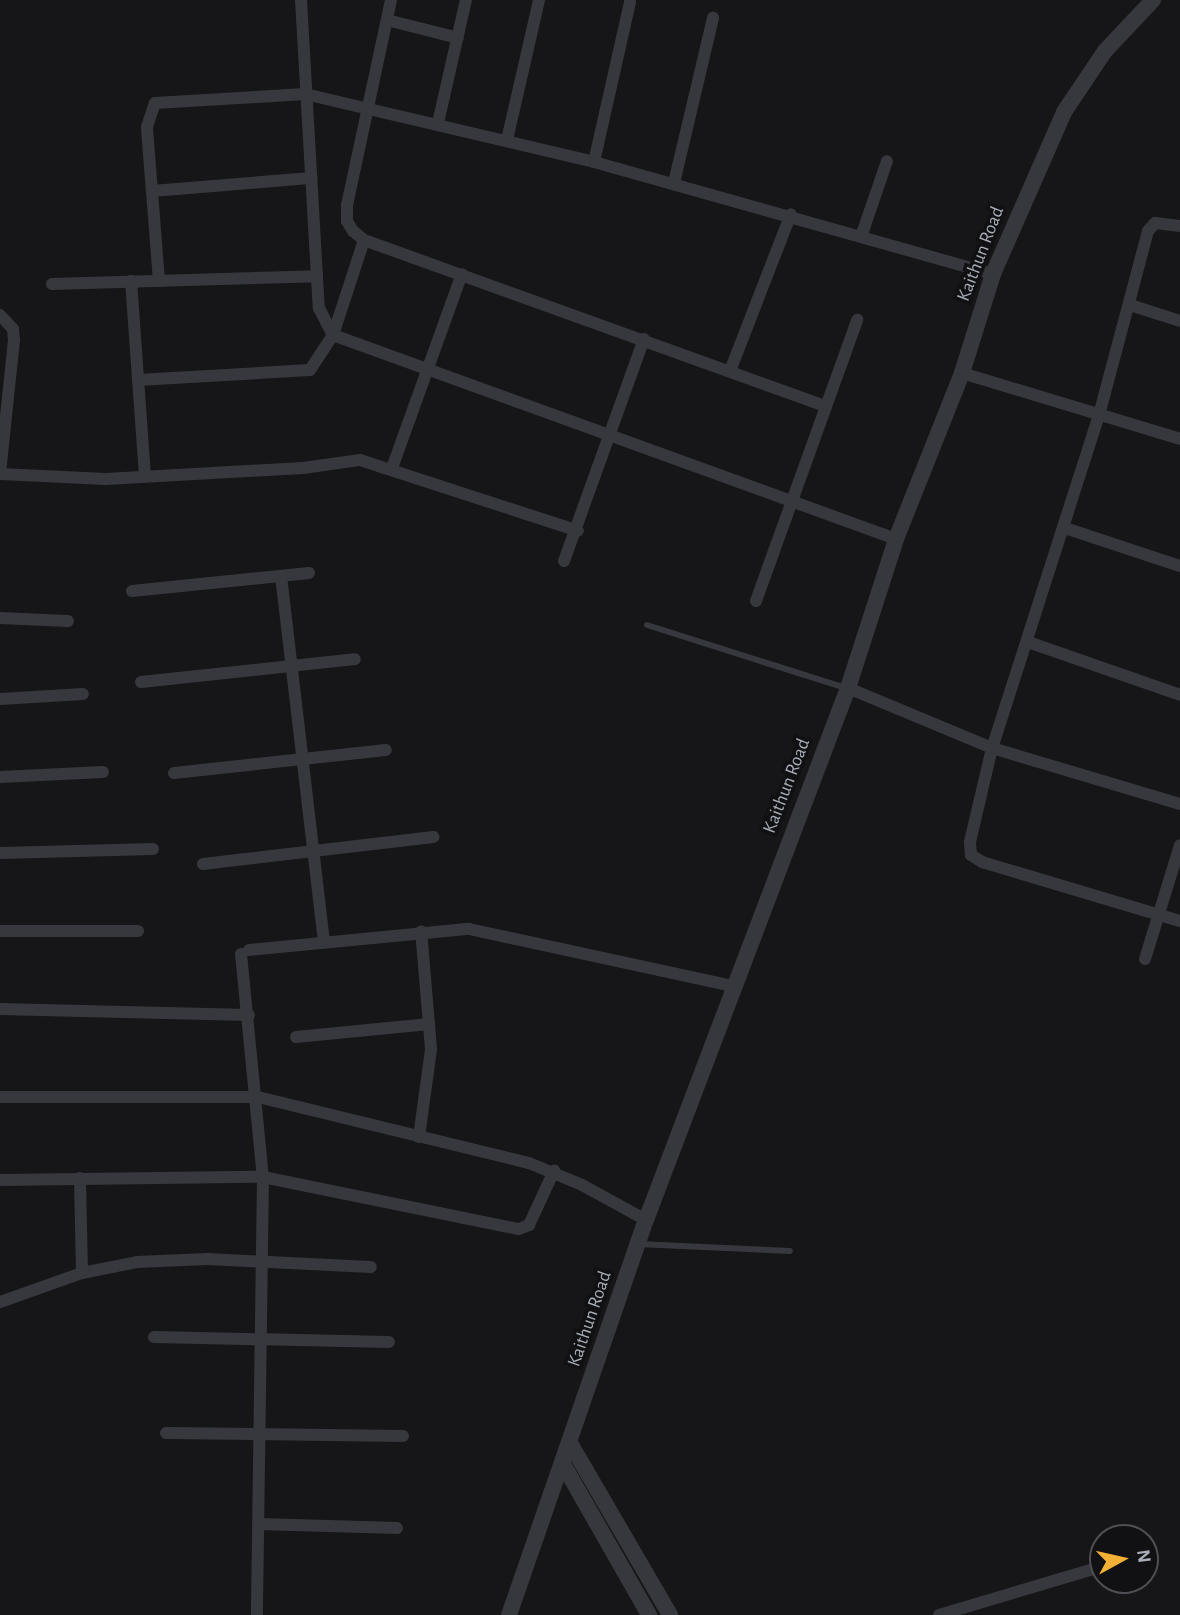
<!DOCTYPE html>
<style>
body{margin:0}
#map{position:relative;width:1180px;height:1615px;overflow:hidden;background:#161618;font-family:"Alegreya Sans",sans-serif}
div>[style]{position:absolute}
[style*='--x']{left:calc(var(--x)*1px);top:calc(var(--y)*1px);width:calc(var(--w)*1px);rotate:calc(var(--a)*1deg)}
.service>*{height:6px;margin:-3px;padding:0 3px;transform-origin:3px;border-radius:3px;background:#37383d}
.minor>*{height:12px;margin:-6px;padding:0 6px;transform-origin:6px;border-radius:6px;background:#37383d}
.tertiary>*{height:16px;margin:-8px;padding:0 8px;transform-origin:8px;border-radius:8px;background:#37383d}
span{translate:-50% -50%;white-space:nowrap;text-align:center;line-height:1.15;-webkit-text-stroke:7px #111113;paint-order:stroke}
.street-label{font-size:19px;color:#a8adb8}
.north{position:absolute;left:1089px;top:1524px;width:70px;height:70px;box-sizing:border-box;background:#111113;border:2px solid #4d4f55;border-radius:50%;rotate:82deg;font-size:19px;font-weight:700;line-height:28px;text-align:center;color:#a8adb8}
.north::after{content:'';display:block;margin:auto;width:24px;height:32px;background:#f2b134;clip-path:polygon(50% 0,100% 100%,50% 72%,0 100%)}
</style>
<div id="map">
<div class="service">
<i style="--x:647;--y:625;--w:209;--a:17.6"></i>
<i style="--x:638;--y:1244;--w:152;--a:2.6"></i>
</div>
<div class="minor">
<i style="--x:301;--y:0;--w:309;--a:86.7"></i>
<i style="--x:319;--y:308;--w:30;--a:63"></i>
<i style="--x:333;--y:335;--w:599;--a:19.92"></i>
<i style="--x:391;--y:0;--w:210;--a:102.1"></i>
<i style="--x:347;--y:205;--w:16;--a:90"></i>
<i style="--x:347;--y:221;--w:12;--a:59"></i>
<i style="--x:353;--y:231;--w:14;--a:39"></i>
<i style="--x:364;--y:240;--w:491;--a:19.8"></i>
<i style="--x:387;--y:20;--w:73;--a:14.2"></i>
<i style="--x:438;--y:123;--w:126;--a:-77.2"></i>
<i style="--x:507;--y:140;--w:144;--a:-77.1"></i>
<i style="--x:594;--y:162;--w:164;--a:-77.3"></i>
<i style="--x:674;--y:183;--w:170;--a:-76.7"></i>
<i style="--x:152;--y:191;--w:160;--a:-4.7"></i>
<i style="--x:1180;--y:226;--w:25;--a:-173"></i>
<i style="--x:1155;--y:223;--w:11;--a:131"></i>
<i style="--x:1148;--y:231;--w:190;--a:104.9"></i>
<i style="--x:1099;--y:415;--w:350;--a:107.8"></i>
<i style="--x:992;--y:748;--w:97;--a:103.2"></i>
<i style="--x:970;--y:842;--w:13;--a:86"></i>
<i style="--x:971;--y:855;--w:13;--a:32"></i>
<i style="--x:982;--y:862;--w:207;--a:16.6"></i>
<i style="--x:862;--y:234;--w:77;--a:-71.1"></i>
<i style="--x:131;--y:281;--w:196;--a:85.9"></i>
<i style="--x:159;--y:281;--w:154;--a:-94.5"></i>
<i style="--x:147;--y:127;--w:25;--a:-72"></i>
<i style="--x:155;--y:103;--w:150;--a:-3.4"></i>
<i style="--x:305;--y:94;--w:297;--a:13.2"></i>
<i style="--x:594;--y:162;--w:414;--a:15.7"></i>
<i style="--x:52;--y:284;--w:265;--a:-1.7"></i>
<i style="--x:1130;--y:305;--w:52;--a:17.7"></i>
<i style="--x:0;--y:315;--w:19;--a:47"></i>
<i style="--x:13;--y:329;--w:11;--a:85"></i>
<i style="--x:14;--y:340;--w:134;--a:96"></i>
<i style="--x:730;--y:371;--w:168;--a:-68.8"></i>
<i style="--x:962;--y:373;--w:228;--a:16.8"></i>
<i style="--x:138;--y:380;--w:172;--a:-3.3"></i>
<i style="--x:310;--y:370;--w:42;--a:-56.7"></i>
<i style="--x:333;--y:335;--w:100;--a:-71.9"></i>
<i style="--x:392;--y:468;--w:206;--a:-70.2"></i>
<i style="--x:0;--y:474;--w:106;--a:2.7"></i>
<i style="--x:106;--y:479;--w:197;--a:-3.2"></i>
<i style="--x:303;--y:468;--w:58;--a:-8"></i>
<i style="--x:360;--y:460;--w:229;--a:18"></i>
<i style="--x:1065;--y:528;--w:121;--a:18.3"></i>
<i style="--x:564;--y:561;--w:236;--a:-70.2"></i>
<i style="--x:281;--y:576;--w:369;--a:83.3"></i>
<i style="--x:132;--y:591;--w:178;--a:-5.8"></i>
<i style="--x:756;--y:601;--w:299;--a:-70.2"></i>
<i style="--x:0;--y:618;--w:68;--a:2.5"></i>
<i style="--x:1028;--y:642;--w:161;--a:19.2"></i>
<i style="--x:141;--y:682;--w:215;--a:-6.1"></i>
<i style="--x:848;--y:688;--w:156;--a:22.6"></i>
<i style="--x:992;--y:748;--w:196;--a:16.6"></i>
<i style="--x:0;--y:699;--w:83;--a:-3.4"></i>
<i style="--x:174;--y:773;--w:213;--a:-6.2"></i>
<i style="--x:0;--y:777;--w:103;--a:-2.8"></i>
<i style="--x:0;--y:853;--w:153;--a:-1.5"></i>
<i style="--x:203;--y:864;--w:232;--a:-6.7"></i>
<i style="--x:0;--y:931;--w:138;--a:0"></i>
<i style="--x:249;--y:950;--w:221;--a:-5.5"></i>
<i style="--x:469;--y:929;--w:269;--a:12.2"></i>
<i style="--x:241;--y:954;--w:224;--a:84.4"></i>
<i style="--x:263;--y:1177;--w:438;--a:90.8"></i>
<i style="--x:1145;--y:959;--w:119;--a:-72.9"></i>
<i style="--x:0;--y:1009;--w:249;--a:1.4"></i>
<i style="--x:296;--y:1037;--w:134;--a:-5.6"></i>
<i style="--x:0;--y:1097;--w:258;--a:0"></i>
<i style="--x:258;--y:1097;--w:279;--a:13.7"></i>
<i style="--x:529;--y:1163;--w:57;--a:22.5"></i>
<i style="--x:582;--y:1185;--w:73;--a:28.7"></i>
<i style="--x:419;--y:1137;--w:89;--a:-82.2"></i>
<i style="--x:431;--y:1049;--w:118;--a:-94.8"></i>
<i style="--x:80;--y:1178;--w:95;--a:88.8"></i>
<i style="--x:0;--y:1180;--w:263;--a:-0.7"></i>
<i style="--x:263;--y:1177;--w:261;--a:11.5"></i>
<i style="--x:519;--y:1229;--w:11;--a:-22"></i>
<i style="--x:529;--y:1225;--w:60;--a:-65.2"></i>
<i style="--x:0;--y:1302;--w:87;--a:-19.5"></i>
<i style="--x:82;--y:1273;--w:56;--a:-11.3"></i>
<i style="--x:137;--y:1262;--w:70;--a:-2.5"></i>
<i style="--x:207;--y:1259;--w:164;--a:2.8"></i>
<i style="--x:154;--y:1337;--w:235;--a:1.2"></i>
<i style="--x:166;--y:1433;--w:237;--a:0.7"></i>
<i style="--x:259;--y:1524;--w:138;--a:1.7"></i>
<i style="--x:939;--y:1615;--w:171;--a:-16.6"></i>
</div>
<div class="tertiary">
<i style="--x:570;--y:1443;--w:199;--a:59.8"></i>
<i style="--x:563;--y:1464;--w:174;--a:60.3"></i>
<i style="--x:509;--y:1615;--w:418;--a:-70.9"></i>
<i style="--x:646;--y:1220;--w:569;--a:-69.21"></i>
<i style="--x:848;--y:688;--w:157;--a:-72.1"></i>
<i style="--x:896;--y:539;--w:179;--a:-68.3"></i>
<i style="--x:962;--y:373;--w:104;--a:-72.6"></i>
<i style="--x:993;--y:274;--w:177;--a:-66.3"></i>
<i style="--x:1064;--y:112;--w:73;--a:-56.1"></i>
<i style="--x:1105;--y:51;--w:70;--a:-46.7"></i>
</div>
<div class="street-label">
<span style="left:981px;top:254px;rotate:-69deg">Kaithun Road</span>
<span style="left:787px;top:786px;rotate:-69deg">Kaithun Road</span>
<span style="left:590px;top:1319px;rotate:-71deg">Kaithun Road</span>
</div>
<div class="north">N</div>
</div>
